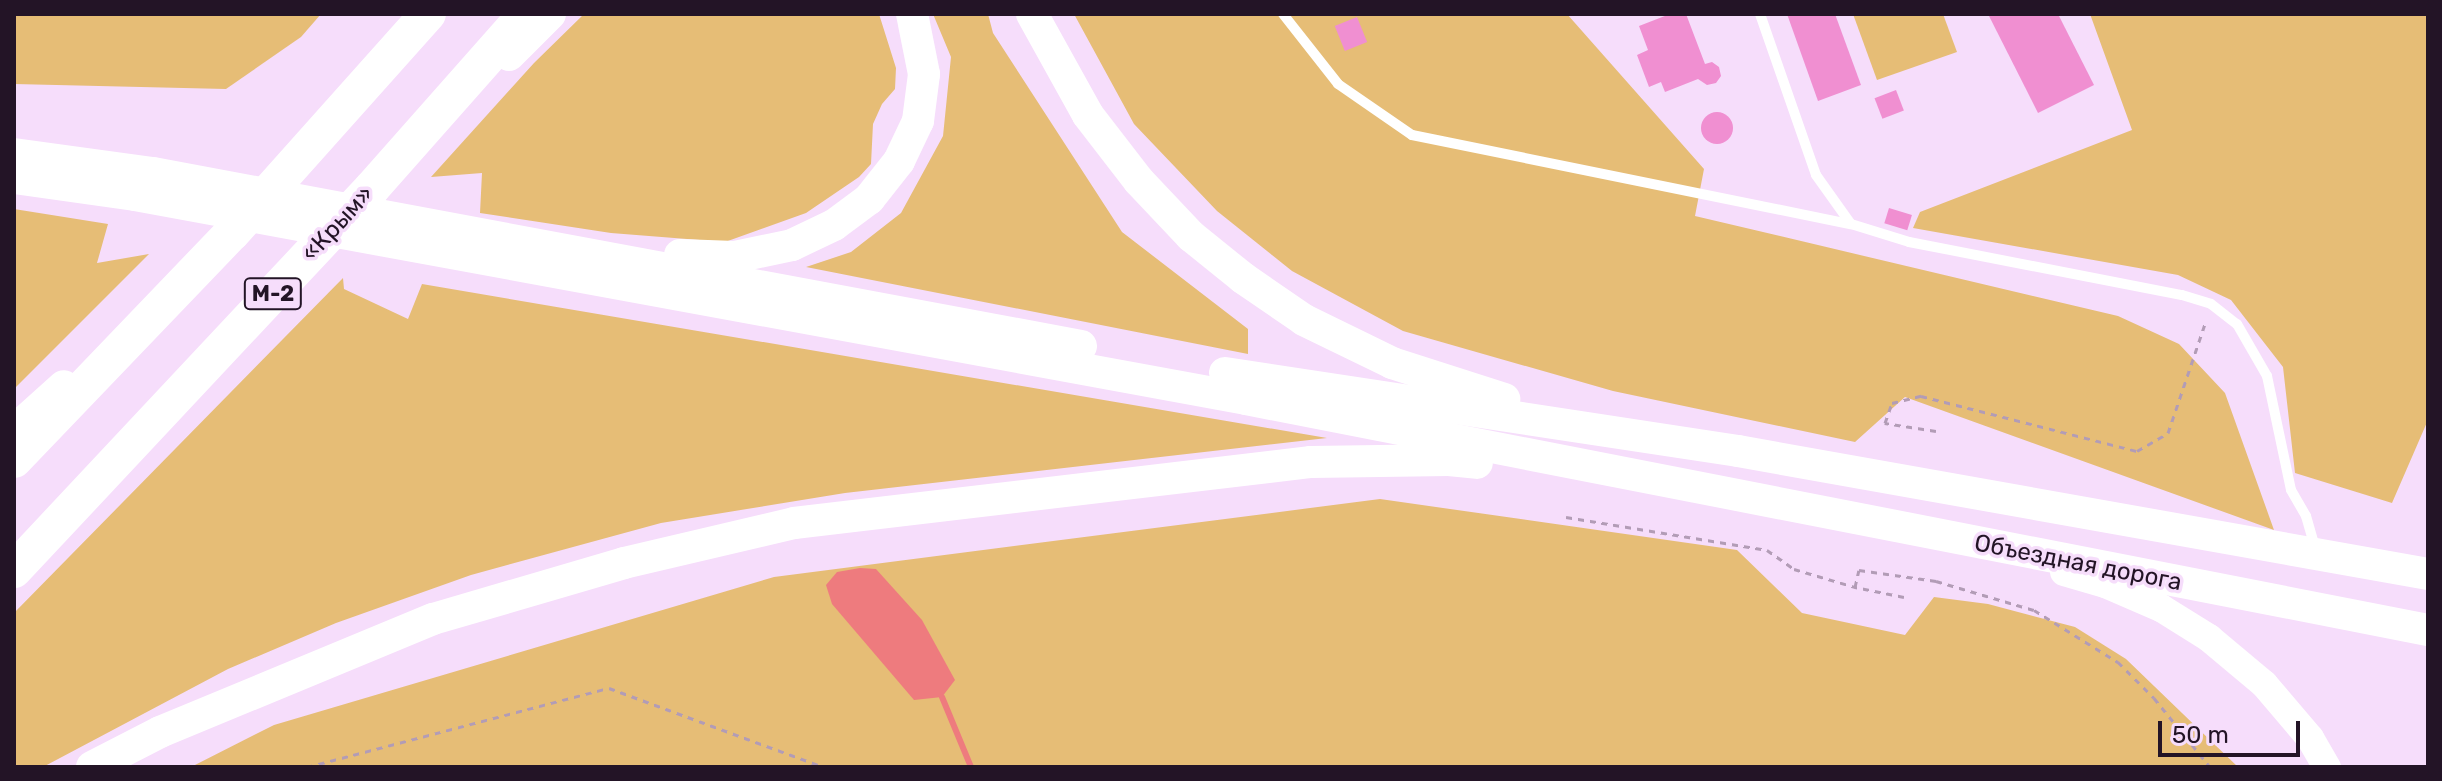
<!DOCTYPE html>
<meta charset="utf-8">
<style>
body{margin:0}
#map{position:relative;width:2442px;height:781px;overflow:hidden;background:#f6ddfb;font-family:Rubik,sans-serif}
div>[style]{position:absolute}
[style*='--x']{left:calc(var(--x)*1px);top:calc(var(--y)*1px);width:calc(var(--w)*1px);rotate:calc(var(--a)*1deg)}
.green>*{inset:0;background:#e6bd76}
.water>*{inset:0;background:#ee7b7e}
.stream>*{height:6px;margin:-3px;padding:0 3px;transform-origin:3px;border-radius:3px;background:#ee7b7e}
.building>*{inset:0;background:#f08fd1;transform-origin:0 0}
.round{border-radius:50%}
.path>*{height:3px;margin-top:-1.5px;transform-origin:0;background:repeating-linear-gradient(90deg,#b29cb6 0 6px,transparent 0 12px)}
.lane>*{height:10px;margin:-5px;padding:0 5px;transform-origin:5px;border-radius:5px;background:#fff}
.secondary>*{height:28px;margin:-14px;padding:0 14px;transform-origin:14px;border-radius:14px;background:#fff}
.primary>*{height:32px;margin:-16px;padding:0 16px;transform-origin:16px;border-radius:16px;background:#fff}
.highway>*{height:36px;margin:-18px;padding:0 18px;transform-origin:18px;border-radius:18px;background:#fff}
span{translate:-50% -50%;white-space:nowrap;text-align:center;line-height:1.15;-webkit-text-stroke:7px #f6ddfb;paint-order:stroke}
.shield-label span{padding:2px 6px;background:#f6ddfb;border:2px solid;border-radius:6px;-webkit-text-stroke-width:0}
.shield-label{font-size:22px;color:#231426;font-weight:700}
.street-label{font-size:24px;color:#231426}
.frame{position:absolute;inset:0;border:16px solid #231426;pointer-events:none}
.scale{position:absolute;left:2158px;top:721px;width:142px;height:36px;box-sizing:border-box;border:4px solid #231426;border-top:0;padding-left:10px;font-size:24px;line-height:28px;white-space:nowrap;color:#231426;-webkit-text-stroke:6px #f6ddfb;paint-order:stroke}
</style>
<div id="map">
<div class="green">
<i style="clip-path:polygon(14px 14px,321px 14px,301px 37px,226px 89px,14px 84px)"></i>
<i style="clip-path:polygon(584px 14px,879px 14px,896px 68px,895px 89px,882px 104px,873px 124px,871px 164px,859px 177px,806px 213px,725px 242px,611px 233px,480px 213px,482px 173px,431px 177px,534px 63px)"></i>
<i style="clip-path:polygon(933px 14px,988px 14px,993px 33px,1122px 232px,1248px 329px,1248px 354px,806px 267px,851px 252px,901px 213px,943px 136px,951px 57px)"></i>
<i style="clip-path:polygon(1074px 14px,1567px 14px,1704px 169px,1695px 216px,2118px 316px,2179px 344px,2225px 393px,2274px 530px,1905px 397px,1855px 442px,1613px 391px,1403px 331px,1292px 271px,1217px 211px,1134px 124px)"></i>
<i style="clip-path:polygon(1853px 14px,1943px 14px,1957px 52px,1877px 80px)"></i>
<i style="clip-path:polygon(2090px 14px,2428px 14px,2428px 420px,2392px 503px,2295px 473px,2283px 367px,2231px 300px,2178px 275px,1913px 228px,1920px 212px,2132px 130px)"></i>
<i style="clip-path:polygon(14px 209px,108px 224px,97px 263px,149px 254px,14px 389px)"></i>
<i style="clip-path:polygon(343px 278px,344px 289px,408px 319px,422px 284px,1327px 438px,845px 493px,661px 523px,471px 575px,336px 623px,228px 669px,43px 767px,14px 767px,14px 613px)"></i>
<i style="clip-path:polygon(1380px 499px,1737px 550px,1802px 613px,1905px 635px,1934px 597px,1988px 604px,2075px 627px,2126px 659px,2238px 767px,191px 767px,274px 725px,774px 577px)"></i>
</div>
<div class="water">
<i style="clip-path:polygon(860px 568px,876px 569px,922px 620px,955px 680px,942px 697px,914px 700px,832px 604px,826px 585px,837px 572px)"></i>
</div>
<div class="stream">
<i style="--x:942;--y:697;--w:76;--a:67.5"></i>
</div>
<div class="building">
<i style="clip-path:polygon(1670px 14px,1686px 14px,1705px 64px,1712px 62px,1719px 67px,1721px 76px,1716px 83px,1707px 85px,1698px 79px,1665px 92px,1661px 82px,1649px 87px,1637px 55px,1648px 50px,1639px 26px)"></i>
<i style="clip-path:polygon(1787px 14px,1835px 14px,1861px 85px,1818px 101px)"></i>
<i style="clip-path:polygon(1988px 14px,2058px 14px,2094px 85px,2038px 113px)"></i>
<i style="left:1357px;top:17px;width:27px;height:24px;rotate:68deg"></i>
<i style="left:1896px;top:90px;width:22px;height:23px;rotate:69deg"></i>
<i class="round" style="left:1701px;top:112px;width:32px;height:32px"></i>
<i style="left:1889px;top:208px;width:24px;height:16px;rotate:17deg"></i>
</div>
<div class="path">
<i style="--x:1936;--y:431;--w:52;--a:-171.1"></i>
<i style="--x:1885;--y:423;--w:21;--a:-71"></i>
<i style="--x:1892;--y:403;--w:30;--a:-14"></i>
<i style="--x:1921;--y:396;--w:223;--a:14.3"></i>
<i style="--x:2137;--y:451;--w:36;--a:-30"></i>
<i style="--x:2168;--y:433;--w:118;--a:-71.3"></i>
<i style="--x:1566;--y:517;--w:204;--a:9.3"></i>
<i style="--x:1767;--y:550;--w:33;--a:35"></i>
<i style="--x:1794;--y:569;--w:64;--a:16.4"></i>
<i style="--x:1904;--y:597;--w:50;--a:-168.5"></i>
<i style="--x:1855;--y:587;--w:17;--a:-77"></i>
<i style="--x:1859;--y:570;--w:78;--a:8.1"></i>
<i style="--x:1936;--y:581;--w:102;--a:16.5"></i>
<i style="--x:2034;--y:610;--w:99;--a:31.8"></i>
<i style="--x:2118;--y:662;--w:51;--a:45"></i>
<i style="--x:2154;--y:698;--w:89;--a:50.9"></i>
<i style="--x:307;--y:767;--w:312;--a:-14.7"></i>
<i style="--x:609;--y:688;--w:229;--a:20.2"></i>
</div>
<div class="lane">
<i style="--x:1283;--y:14;--w:89;--a:51.8"></i>
<i style="--x:1338;--y:84;--w:90;--a:34.6"></i>
<i style="--x:1412;--y:135;--w:448;--a:11.5"></i>
<i style="--x:1760;--y:14;--w:170;--a:70.8"></i>
<i style="--x:1816;--y:175;--w:60;--a:54.5"></i>
<i style="--x:1851;--y:224;--w:61;--a:17.2"></i>
<i style="--x:1909;--y:242;--w:278;--a:11"></i>
<i style="--x:2182;--y:295;--w:30;--a:17"></i>
<i style="--x:2211;--y:304;--w:33;--a:38"></i>
<i style="--x:2237;--y:324;--w:60;--a:60"></i>
<i style="--x:2267;--y:376;--w:116;--a:78.1"></i>
<i style="--x:2291;--y:490;--w:30;--a:60"></i>
<i style="--x:2306;--y:516;--w:33;--a:74"></i>
</div>
<div class="secondary">
<i style="--x:2064;--y:572;--w:43;--a:16.3"></i>
<i style="--x:2105;--y:584;--w:61;--a:23.2"></i>
<i style="--x:2161;--y:608;--w:57;--a:32"></i>
<i style="--x:2209;--y:638;--w:72;--a:39.9"></i>
<i style="--x:2264;--y:684;--w:71;--a:49.6"></i>
<i style="--x:2310;--y:738;--w:34;--a:60"></i>
</div>
<div class="primary">
<i style="--x:1032;--y:14;--w:115;--a:61"></i>
<i style="--x:1088;--y:115;--w:83;--a:52.3"></i>
<i style="--x:1139;--y:181;--w:76;--a:46.6"></i>
<i style="--x:1191;--y:236;--w:67;--a:38.9"></i>
<i style="--x:1243;--y:278;--w:74;--a:34.5"></i>
<i style="--x:1304;--y:320;--w:98;--a:26"></i>
<i style="--x:1392;--y:363;--w:118;--a:17.8"></i>
<i style="--x:509;--y:55;--w:58;--a:-45"></i>
<i style="--x:14;--y:154;--w:140;--a:7.8"></i>
<i style="--x:153;--y:173;--w:944;--a:10.56"></i>
<i style="--x:14;--y:178;--w:122;--a:8"></i>
<i style="--x:135;--y:195;--w:1130;--a:10.4"></i>
<i style="--x:1246;--y:399;--w:1204;--a:11.06"></i>
<i style="--x:680;--y:255;--w:55;--a:2.1"></i>
<i style="--x:735;--y:257;--w:58;--a:-11.9"></i>
<i style="--x:792;--y:245;--w:47;--a:-25.5"></i>
<i style="--x:834;--y:225;--w:44;--a:-36.6"></i>
<i style="--x:869;--y:199;--w:48;--a:-51.7"></i>
<i style="--x:899;--y:161;--w:44;--a:-64.6"></i>
<i style="--x:918;--y:121;--w:47;--a:-82.7"></i>
<i style="--x:924;--y:74;--w:61;--a:-101.3"></i>
<i style="--x:1225;--y:373;--w:519;--a:8.65"></i>
<i style="--x:1738;--y:451;--w:701;--a:10.11"></i>
<i style="--x:14;--y:431;--w:67;--a:-42"></i>
<i style="--x:92;--y:767;--w:76;--a:-27.2"></i>
<i style="--x:160;--y:732;--w:295;--a:-22.5"></i>
<i style="--x:433;--y:619;--w:199;--a:-16.3"></i>
<i style="--x:624;--y:563;--w:175;--a:-13.2"></i>
<i style="--x:794;--y:523;--w:521;--a:-6.73"></i>
<i style="--x:1311;--y:462;--w:138;--a:-0.8"></i>
<i style="--x:1449;--y:460;--w:28;--a:6"></i>
</div>
<div class="highway">
<i style="--x:14;--y:460;--w:315;--a:-46.2"></i>
<i style="--x:232;--y:233;--w:294;--a:-48.2"></i>
<i style="--x:14;--y:570;--w:524;--a:-46.86"></i>
<i style="--x:372;--y:188;--w:232;--a:-48.5"></i>
</div>
<div class="shield-label">
<span style="left:273px;top:294px">М-2</span>
</div>
<div class="street-label">
<span style="left:338px;top:224px;rotate:-47deg">«Крым»</span>
<span style="left:2078px;top:563px;rotate:11deg">Объездная дорога</span>
</div>
<div class="frame"></div>
<div class="scale">50 m</div>
</div>
